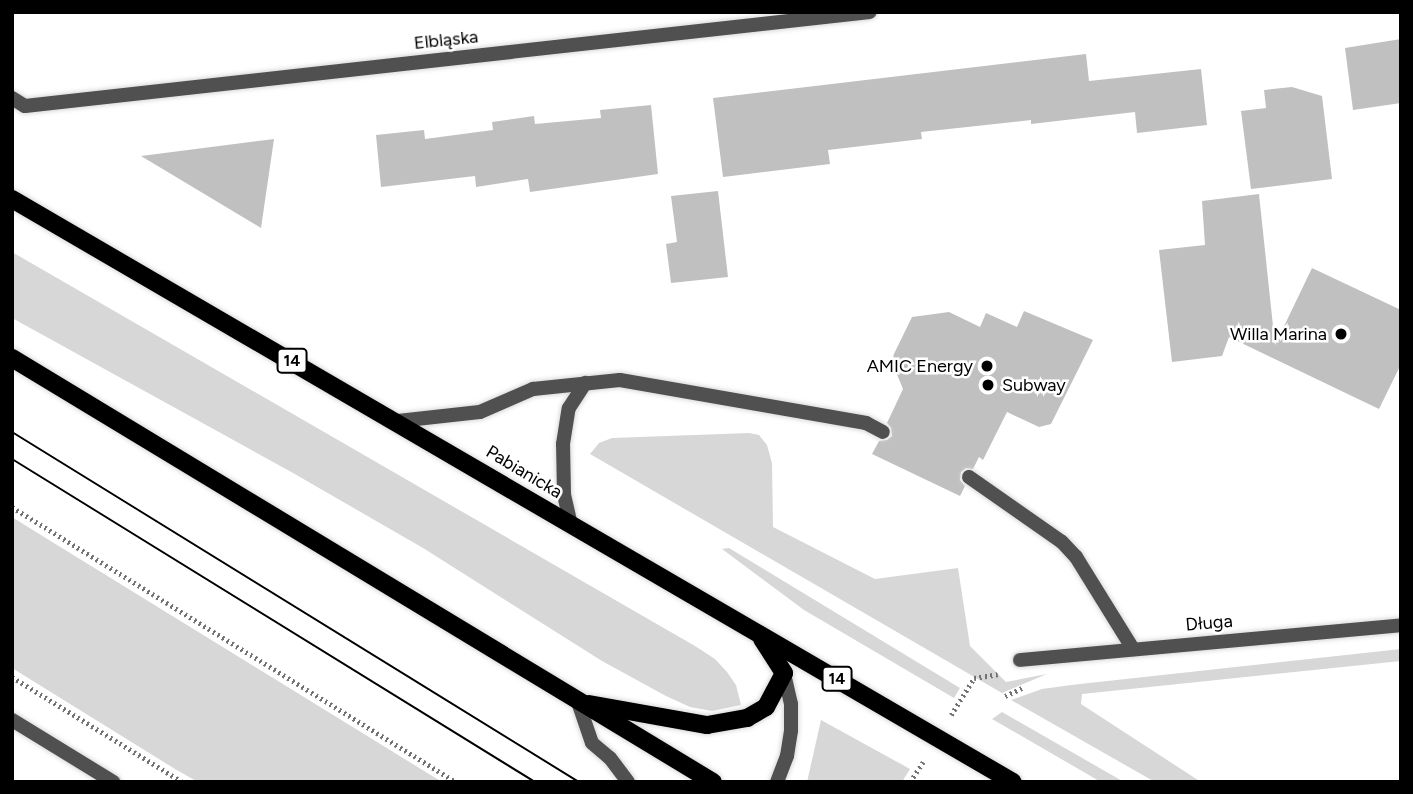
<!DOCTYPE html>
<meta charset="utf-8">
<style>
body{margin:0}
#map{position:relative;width:1413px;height:794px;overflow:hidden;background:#fff;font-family:Figtree,sans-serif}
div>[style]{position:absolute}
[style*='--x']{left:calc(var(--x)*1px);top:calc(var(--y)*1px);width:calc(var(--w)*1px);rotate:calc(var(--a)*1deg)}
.green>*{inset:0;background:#d7d7d7}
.building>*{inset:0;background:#c0c0c0}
.path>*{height:4.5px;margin-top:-2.25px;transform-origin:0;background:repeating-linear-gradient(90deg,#727272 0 2px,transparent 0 5.5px)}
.roads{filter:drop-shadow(0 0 2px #dbdbdb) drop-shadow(0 0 2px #dbdbdb)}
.lane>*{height:14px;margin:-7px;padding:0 7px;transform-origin:7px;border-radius:7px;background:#505050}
.street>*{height:14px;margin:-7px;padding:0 7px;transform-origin:7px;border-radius:7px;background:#505050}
.primary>*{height:18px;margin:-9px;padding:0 9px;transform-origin:9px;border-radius:9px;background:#000}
.tram>*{height:2px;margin:-1px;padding:0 1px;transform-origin:1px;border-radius:1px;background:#000}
.dots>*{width:19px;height:19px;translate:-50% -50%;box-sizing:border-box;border:4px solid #fff;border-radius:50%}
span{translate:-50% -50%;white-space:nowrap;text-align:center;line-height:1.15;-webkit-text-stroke:5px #fff;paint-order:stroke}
.shield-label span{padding:2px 5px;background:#fff;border:2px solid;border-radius:5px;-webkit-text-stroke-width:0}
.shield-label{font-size:16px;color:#000;font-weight:700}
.street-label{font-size:18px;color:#000}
.poi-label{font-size:18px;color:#000}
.right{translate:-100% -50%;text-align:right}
.left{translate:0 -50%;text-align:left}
.frame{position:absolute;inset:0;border:14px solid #000;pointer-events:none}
</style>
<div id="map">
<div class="green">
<i style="clip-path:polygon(12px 252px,695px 646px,715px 659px,727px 672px,736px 685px,741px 705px,712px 711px,690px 707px,666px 696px,602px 661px,423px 548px,293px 473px,12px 318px)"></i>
<i style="clip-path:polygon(749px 433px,759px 435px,767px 445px,772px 463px,773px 527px,875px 579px,958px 568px,970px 646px,1006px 682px,1047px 674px,1002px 693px,590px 454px,599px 443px,612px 438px)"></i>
<i style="clip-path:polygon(12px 517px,49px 540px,442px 782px,198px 782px,175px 769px,12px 668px)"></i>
<i style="clip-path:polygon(729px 548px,960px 688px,954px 698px,804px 610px,722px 549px)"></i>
<i style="clip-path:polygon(1401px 649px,1401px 661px,1082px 694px,1081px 704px,1201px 782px,1155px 782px,1011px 700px,1042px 689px,1071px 685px)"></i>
<i style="clip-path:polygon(1002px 712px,1124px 782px,1101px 782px,992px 719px)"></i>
<i style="clip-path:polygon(821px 720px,910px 769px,902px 782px,807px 782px)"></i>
</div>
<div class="building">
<i style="clip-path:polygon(1401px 39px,1401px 103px,1353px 110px,1345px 48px)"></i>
<i style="clip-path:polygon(1086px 54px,1089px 81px,1201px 69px,1207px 125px,1137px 133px,1135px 112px,1031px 124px,1031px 120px,921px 132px,922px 139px,828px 150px,830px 164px,723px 177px,713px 98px)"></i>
<i style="clip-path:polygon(1292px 87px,1322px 96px,1332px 179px,1251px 189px,1241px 111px,1266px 108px,1264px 90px)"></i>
<i style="clip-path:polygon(651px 105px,658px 174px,530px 192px,528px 179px,476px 187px,475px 176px,381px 187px,376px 135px,424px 130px,425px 139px,493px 130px,492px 122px,534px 116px,535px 124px,601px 118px,600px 110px)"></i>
<i style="clip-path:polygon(274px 139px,261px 228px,141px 156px)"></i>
<i style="clip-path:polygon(718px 191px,728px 277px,671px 283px,666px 244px,677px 242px,671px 196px)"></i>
<i style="clip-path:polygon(1259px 194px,1275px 345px,1312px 268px,1401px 310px,1401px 364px,1379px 409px,1229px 337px,1222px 356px,1172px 362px,1159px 250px,1205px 245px,1202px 201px)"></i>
<i style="clip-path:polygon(1024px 311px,1093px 340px,1051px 424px,1039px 427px,1007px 412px,983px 460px,979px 457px,973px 469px,966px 468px,961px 472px,960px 480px,965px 486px,960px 496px,872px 454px,879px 441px,887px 440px,892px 436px,891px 428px,887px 423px,903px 389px,891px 360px,912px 317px,949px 312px,980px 327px,986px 313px,1017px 327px)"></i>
</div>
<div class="path">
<i style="--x:12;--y:507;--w:522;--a:31.77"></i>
<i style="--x:12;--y:677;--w:201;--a:31.6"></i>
<i style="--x:1005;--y:696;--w:21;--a:-25"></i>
<i style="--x:951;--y:715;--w:44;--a:-58.1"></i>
<i style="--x:974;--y:678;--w:24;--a:-9"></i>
<i style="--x:910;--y:782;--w:24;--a:-57"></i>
</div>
<div class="roads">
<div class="lane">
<i style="--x:398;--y:421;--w:82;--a:-6.3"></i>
<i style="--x:480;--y:412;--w:58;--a:-23.5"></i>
<i style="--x:533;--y:389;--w:87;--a:-5.9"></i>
<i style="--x:620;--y:380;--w:250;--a:9.9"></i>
<i style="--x:866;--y:423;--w:19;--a:28"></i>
<i style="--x:969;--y:477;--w:113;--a:35"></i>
<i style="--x:1062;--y:542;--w:21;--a:47"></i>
<i style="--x:1076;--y:557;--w:108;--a:58.2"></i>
<i style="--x:571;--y:525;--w:32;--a:-103"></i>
<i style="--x:564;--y:494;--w:50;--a:-91.1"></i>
<i style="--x:563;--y:444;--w:36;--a:-81"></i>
<i style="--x:569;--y:408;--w:30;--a:-57"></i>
<i style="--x:578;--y:702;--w:43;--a:71.1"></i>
<i style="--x:592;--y:743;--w:23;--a:40"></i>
<i style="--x:610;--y:758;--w:30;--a:53"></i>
<i style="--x:12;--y:720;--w:119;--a:31.5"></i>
<i style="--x:777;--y:782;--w:28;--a:-69"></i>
<i style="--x:787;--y:756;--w:26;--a:-81"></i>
<i style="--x:791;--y:730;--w:26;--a:-90"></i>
<i style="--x:791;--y:704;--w:32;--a:-103"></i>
</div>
<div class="street">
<i style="--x:12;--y:98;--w:15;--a:32"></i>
<i style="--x:25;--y:106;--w:850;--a:-6.35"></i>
<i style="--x:1020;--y:660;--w:383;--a:-5.2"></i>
</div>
<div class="primary">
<i style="--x:12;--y:199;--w:1158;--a:30.22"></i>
<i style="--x:12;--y:358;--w:819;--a:31.17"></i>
<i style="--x:589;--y:704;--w:120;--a:10.1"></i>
<i style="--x:707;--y:725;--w:41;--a:-9.9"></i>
<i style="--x:747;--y:718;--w:22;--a:-30"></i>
<i style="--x:766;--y:707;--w:38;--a:-62"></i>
<i style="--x:784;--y:673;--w:40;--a:-122.9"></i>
</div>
</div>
<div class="tram">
<i style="--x:12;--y:432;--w:666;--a:31.69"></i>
<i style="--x:12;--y:459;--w:615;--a:31.7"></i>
</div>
<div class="dots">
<i style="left:1341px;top:334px;background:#000"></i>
<i style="left:987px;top:366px;background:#000"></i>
<i style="left:988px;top:385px;background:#000"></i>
</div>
<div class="shield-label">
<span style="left:292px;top:361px">14</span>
<span style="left:837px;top:679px">14</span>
</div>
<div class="street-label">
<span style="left:446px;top:40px;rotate:-6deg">Elbląska</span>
<span style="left:524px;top:472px;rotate:31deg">Pabianicka</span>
<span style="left:1209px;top:623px;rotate:-5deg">Długa</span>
</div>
<div class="poi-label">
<span class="right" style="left:1327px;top:334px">Willa Marina</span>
<span class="right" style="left:973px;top:366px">AMIC Energy</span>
<span class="left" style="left:1002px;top:385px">Subway</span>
</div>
<div class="frame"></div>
</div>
